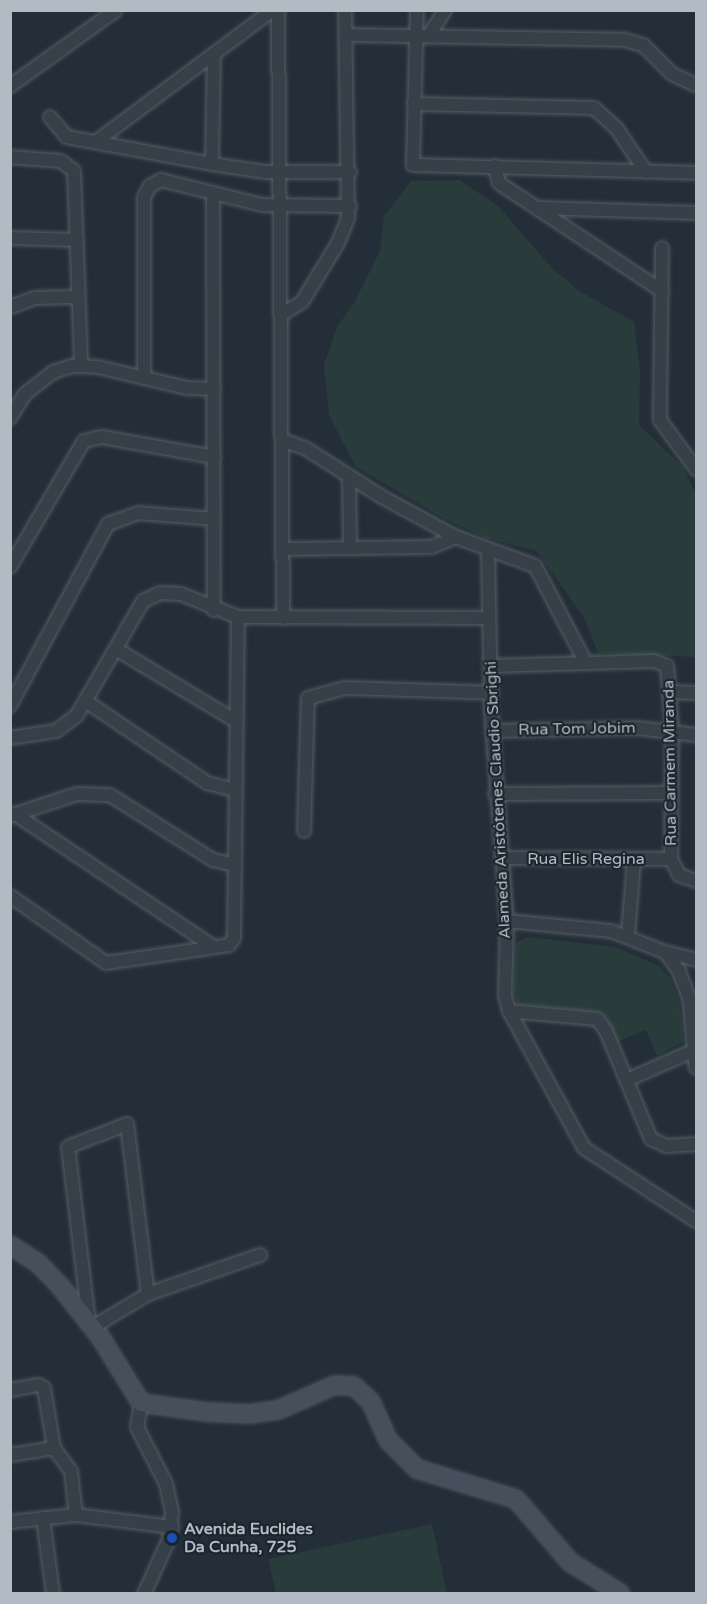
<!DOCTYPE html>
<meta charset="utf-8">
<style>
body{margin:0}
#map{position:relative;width:707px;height:1604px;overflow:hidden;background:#242e38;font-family:"Varela Round",sans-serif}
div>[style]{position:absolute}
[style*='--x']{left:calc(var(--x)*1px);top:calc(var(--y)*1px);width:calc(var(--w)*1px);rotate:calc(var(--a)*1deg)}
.green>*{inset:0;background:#293c3b}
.roads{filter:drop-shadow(0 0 2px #555d66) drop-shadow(0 0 2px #555d66)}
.minor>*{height:12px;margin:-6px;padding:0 6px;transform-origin:6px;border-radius:6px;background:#374048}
.secondary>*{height:16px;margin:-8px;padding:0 8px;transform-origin:8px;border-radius:8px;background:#464f5b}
.dots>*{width:16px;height:16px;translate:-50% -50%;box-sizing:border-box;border:3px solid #1c252d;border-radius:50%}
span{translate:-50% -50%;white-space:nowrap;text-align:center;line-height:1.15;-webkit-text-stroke:4.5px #1c252d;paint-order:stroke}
.street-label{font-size:16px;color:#b2bac4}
.poi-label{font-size:16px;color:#b2bac4;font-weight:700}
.left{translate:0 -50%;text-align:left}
.frame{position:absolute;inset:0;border:12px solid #b2bac4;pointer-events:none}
</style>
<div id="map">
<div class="green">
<i style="clip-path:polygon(460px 180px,498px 206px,553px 269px,579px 291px,634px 322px,640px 371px,639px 425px,682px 466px,696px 494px,696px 657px,598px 653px,584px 617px,536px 551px,485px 538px,443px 518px,355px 466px,329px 415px,324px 365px,337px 327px,354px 303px,380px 251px,384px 216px,411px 181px)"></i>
<i style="clip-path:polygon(528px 937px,616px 947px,659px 966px,670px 978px,679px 1001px,684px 1041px,657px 1056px,646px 1030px,617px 1042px,606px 1018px,598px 1012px,517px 1004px,513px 990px,515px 943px)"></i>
<i style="clip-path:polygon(432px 1524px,447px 1593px,276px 1593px,268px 1559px)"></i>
</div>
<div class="roads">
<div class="minor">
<i style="--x:278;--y:10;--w:608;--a:89.53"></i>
<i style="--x:417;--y:10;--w:155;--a:91.5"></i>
<i style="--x:413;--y:165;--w:283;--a:1.6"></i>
<i style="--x:346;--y:35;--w:279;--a:1"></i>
<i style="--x:625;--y:40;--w:19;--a:16"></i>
<i style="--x:643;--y:45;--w:41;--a:45"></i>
<i style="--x:672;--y:74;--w:26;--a:25"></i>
<i style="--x:429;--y:35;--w:30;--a:-57"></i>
<i style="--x:10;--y:86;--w:130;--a:-35.6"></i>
<i style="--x:414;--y:104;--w:180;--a:1.3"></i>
<i style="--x:594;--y:108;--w:31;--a:42"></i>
<i style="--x:617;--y:129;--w:52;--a:56"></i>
<i style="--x:50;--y:117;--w:26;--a:50"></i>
<i style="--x:67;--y:137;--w:147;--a:10.5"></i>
<i style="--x:212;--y:164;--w:54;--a:8.6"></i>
<i style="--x:265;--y:172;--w:85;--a:0"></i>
<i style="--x:97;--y:141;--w:219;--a:-36.7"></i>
<i style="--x:10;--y:157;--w:51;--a:4.5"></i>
<i style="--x:61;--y:161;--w:16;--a:38"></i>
<i style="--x:74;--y:171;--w:195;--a:87.9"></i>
<i style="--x:212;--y:164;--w:110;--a:-89"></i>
<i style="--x:495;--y:166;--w:17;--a:77"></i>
<i style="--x:499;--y:183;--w:196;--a:33.5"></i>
<i style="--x:213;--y:193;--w:417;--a:89.9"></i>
<i style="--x:539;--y:208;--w:157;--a:1.8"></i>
<i style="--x:10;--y:238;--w:67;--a:1.7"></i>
<i style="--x:662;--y:248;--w:172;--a:90.7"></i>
<i style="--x:660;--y:420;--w:61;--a:53.7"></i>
<i style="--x:10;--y:307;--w:27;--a:-20"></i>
<i style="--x:35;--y:298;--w:41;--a:-1.4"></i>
<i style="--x:281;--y:315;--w:25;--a:-32"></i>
<i style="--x:302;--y:302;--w:69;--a:-58.6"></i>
<i style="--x:338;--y:243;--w:27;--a:-68"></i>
<i style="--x:348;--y:218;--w:208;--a:-90.8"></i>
<i style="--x:144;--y:378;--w:181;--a:-90"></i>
<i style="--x:144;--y:197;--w:13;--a:-61"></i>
<i style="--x:150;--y:186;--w:13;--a:-29"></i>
<i style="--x:161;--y:180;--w:104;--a:13.9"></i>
<i style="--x:262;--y:205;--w:88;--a:0.7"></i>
<i style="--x:10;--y:418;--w:28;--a:-58"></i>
<i style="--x:25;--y:394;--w:36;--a:-38"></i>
<i style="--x:53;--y:372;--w:21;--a:-17"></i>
<i style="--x:73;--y:366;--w:25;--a:2"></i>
<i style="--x:98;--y:367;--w:91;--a:13.3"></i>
<i style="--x:187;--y:388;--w:27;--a:2"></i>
<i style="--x:282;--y:440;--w:24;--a:19"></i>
<i style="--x:305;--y:448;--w:91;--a:32.5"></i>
<i style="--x:382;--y:497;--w:84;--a:28.4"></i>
<i style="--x:456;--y:537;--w:84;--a:20.2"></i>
<i style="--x:535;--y:566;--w:110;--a:62.3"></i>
<i style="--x:349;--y:476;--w:72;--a:89.2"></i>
<i style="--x:283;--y:549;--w:149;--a:-0.8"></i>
<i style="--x:432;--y:547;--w:26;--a:-23"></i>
<i style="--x:488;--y:549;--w:161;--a:88.9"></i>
<i style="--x:491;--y:710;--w:212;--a:85.7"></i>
<i style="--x:507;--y:921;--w:75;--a:91.5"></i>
<i style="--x:505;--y:996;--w:16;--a:75"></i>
<i style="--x:509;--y:1011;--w:156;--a:61.3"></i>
<i style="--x:584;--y:1148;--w:134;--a:33.1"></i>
<i style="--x:10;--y:567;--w:146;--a:-59.6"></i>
<i style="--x:84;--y:441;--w:18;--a:-13"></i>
<i style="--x:102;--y:437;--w:114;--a:10.1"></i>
<i style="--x:116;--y:649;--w:140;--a:31"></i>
<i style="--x:491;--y:666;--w:163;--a:-1.8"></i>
<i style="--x:654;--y:661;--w:14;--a:21"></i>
<i style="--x:667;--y:666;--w:64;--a:85.5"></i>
<i style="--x:672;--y:730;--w:129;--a:90.4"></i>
<i style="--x:671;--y:859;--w:18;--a:63"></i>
<i style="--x:679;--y:875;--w:18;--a:19"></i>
<i style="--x:670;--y:692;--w:26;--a:2"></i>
<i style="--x:87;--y:702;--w:145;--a:34"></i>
<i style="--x:207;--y:783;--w:29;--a:14"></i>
<i style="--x:10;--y:706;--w:207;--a:-61.7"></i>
<i style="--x:108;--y:524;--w:32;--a:-20"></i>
<i style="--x:138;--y:513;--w:76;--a:4.5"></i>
<i style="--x:492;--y:731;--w:145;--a:-1.2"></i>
<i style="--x:637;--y:728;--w:59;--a:6.8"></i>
<i style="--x:10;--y:738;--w:47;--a:-8.7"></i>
<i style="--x:56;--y:731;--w:26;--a:-37"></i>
<i style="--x:77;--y:715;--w:132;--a:-59.9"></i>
<i style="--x:143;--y:601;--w:19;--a:-25"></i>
<i style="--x:160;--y:593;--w:21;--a:3"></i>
<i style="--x:181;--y:594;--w:61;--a:22"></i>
<i style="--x:238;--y:617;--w:251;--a:0.2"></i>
<i style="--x:495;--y:794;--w:177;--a:-0.3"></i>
<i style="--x:15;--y:814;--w:237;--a:33.8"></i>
<i style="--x:10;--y:816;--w:71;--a:-18.2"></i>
<i style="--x:77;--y:794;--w:33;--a:2"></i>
<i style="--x:110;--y:795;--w:122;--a:32.3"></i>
<i style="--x:213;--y:860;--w:22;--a:13"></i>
<i style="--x:304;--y:831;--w:133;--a:-88.3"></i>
<i style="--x:308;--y:698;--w:38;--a:-15"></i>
<i style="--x:345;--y:688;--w:147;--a:1.9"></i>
<i style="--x:502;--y:858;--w:169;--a:0.3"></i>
<i style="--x:10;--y:896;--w:117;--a:34.9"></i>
<i style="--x:106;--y:963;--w:124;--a:-8.3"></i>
<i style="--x:229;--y:945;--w:9;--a:-54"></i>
<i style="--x:234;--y:938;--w:321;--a:-89.3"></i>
<i style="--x:507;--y:921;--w:104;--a:5.5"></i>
<i style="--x:611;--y:931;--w:58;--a:21.3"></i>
<i style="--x:665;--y:952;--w:21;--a:53"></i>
<i style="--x:678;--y:969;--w:30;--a:69"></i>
<i style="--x:689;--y:997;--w:71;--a:84.4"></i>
<i style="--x:628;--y:935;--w:75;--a:-85.4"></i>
<i style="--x:665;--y:952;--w:32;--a:14"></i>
<i style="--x:509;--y:1011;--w:88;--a:5.2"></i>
<i style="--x:597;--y:1019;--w:15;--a:53"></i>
<i style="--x:606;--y:1031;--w:117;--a:67.4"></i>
<i style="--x:651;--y:1139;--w:17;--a:24"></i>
<i style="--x:667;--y:1146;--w:29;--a:-4"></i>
<i style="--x:627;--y:1080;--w:72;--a:-23.7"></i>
<i style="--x:89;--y:1322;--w:176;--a:-96.8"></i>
<i style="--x:68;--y:1147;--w:63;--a:-21.3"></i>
<i style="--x:127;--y:1124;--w:171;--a:83"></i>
<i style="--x:148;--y:1294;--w:119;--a:-19.2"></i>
<i style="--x:93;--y:1327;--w:64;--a:-31"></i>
<i style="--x:10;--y:1390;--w:29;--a:-10"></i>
<i style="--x:39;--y:1385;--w:6;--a:31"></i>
<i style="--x:44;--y:1388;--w:61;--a:80.5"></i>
<i style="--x:54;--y:1448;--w:29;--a:54"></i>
<i style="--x:71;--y:1471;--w:44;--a:83.5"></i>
<i style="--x:141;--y:1403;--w:24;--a:99"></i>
<i style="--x:137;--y:1427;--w:64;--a:63"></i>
<i style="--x:166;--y:1484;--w:29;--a:78"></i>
<i style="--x:172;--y:1512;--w:27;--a:96"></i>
<i style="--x:169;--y:1539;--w:60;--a:114.4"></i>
<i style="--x:10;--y:1455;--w:45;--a:-9"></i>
<i style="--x:43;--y:1518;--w:77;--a:82.5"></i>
<i style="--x:10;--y:1522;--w:66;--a:-6.1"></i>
<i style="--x:76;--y:1515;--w:97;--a:7.1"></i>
</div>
<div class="secondary">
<i style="--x:10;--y:1245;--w:33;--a:33"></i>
<i style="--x:38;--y:1263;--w:32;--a:46"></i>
<i style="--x:60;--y:1286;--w:66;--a:51.7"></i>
<i style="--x:101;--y:1338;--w:76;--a:58.4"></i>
<i style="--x:141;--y:1403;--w:67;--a:7.8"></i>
<i style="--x:207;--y:1412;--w:42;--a:2.7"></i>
<i style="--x:249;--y:1414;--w:29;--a:-8"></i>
<i style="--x:278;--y:1410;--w:62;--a:-23.7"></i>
<i style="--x:335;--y:1385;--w:19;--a:3"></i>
<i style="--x:354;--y:1386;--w:23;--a:43"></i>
<i style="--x:371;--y:1402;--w:42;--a:65.9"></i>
<i style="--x:388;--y:1440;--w:41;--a:45"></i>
<i style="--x:417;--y:1469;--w:103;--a:16.9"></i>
<i style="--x:516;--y:1499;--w:83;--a:49.4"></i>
<i style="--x:570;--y:1562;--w:60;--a:32.1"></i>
</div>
</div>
<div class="dots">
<i style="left:172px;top:1538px;background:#1a4fb4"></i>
</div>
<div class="street-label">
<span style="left:577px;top:729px;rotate:-1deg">Rua Tom Jobim</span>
<span style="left:670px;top:763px;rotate:-91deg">Rua Carmem Miranda</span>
<span style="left:498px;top:800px;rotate:-93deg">Alameda Aristótenes Claudio Sbrighi</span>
<span style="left:586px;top:859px">Rua Elis Regina</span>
</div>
<div class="poi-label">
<span class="left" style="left:184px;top:1538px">Avenida Euclides<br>Da Cunha, 725</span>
</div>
<div class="frame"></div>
</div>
